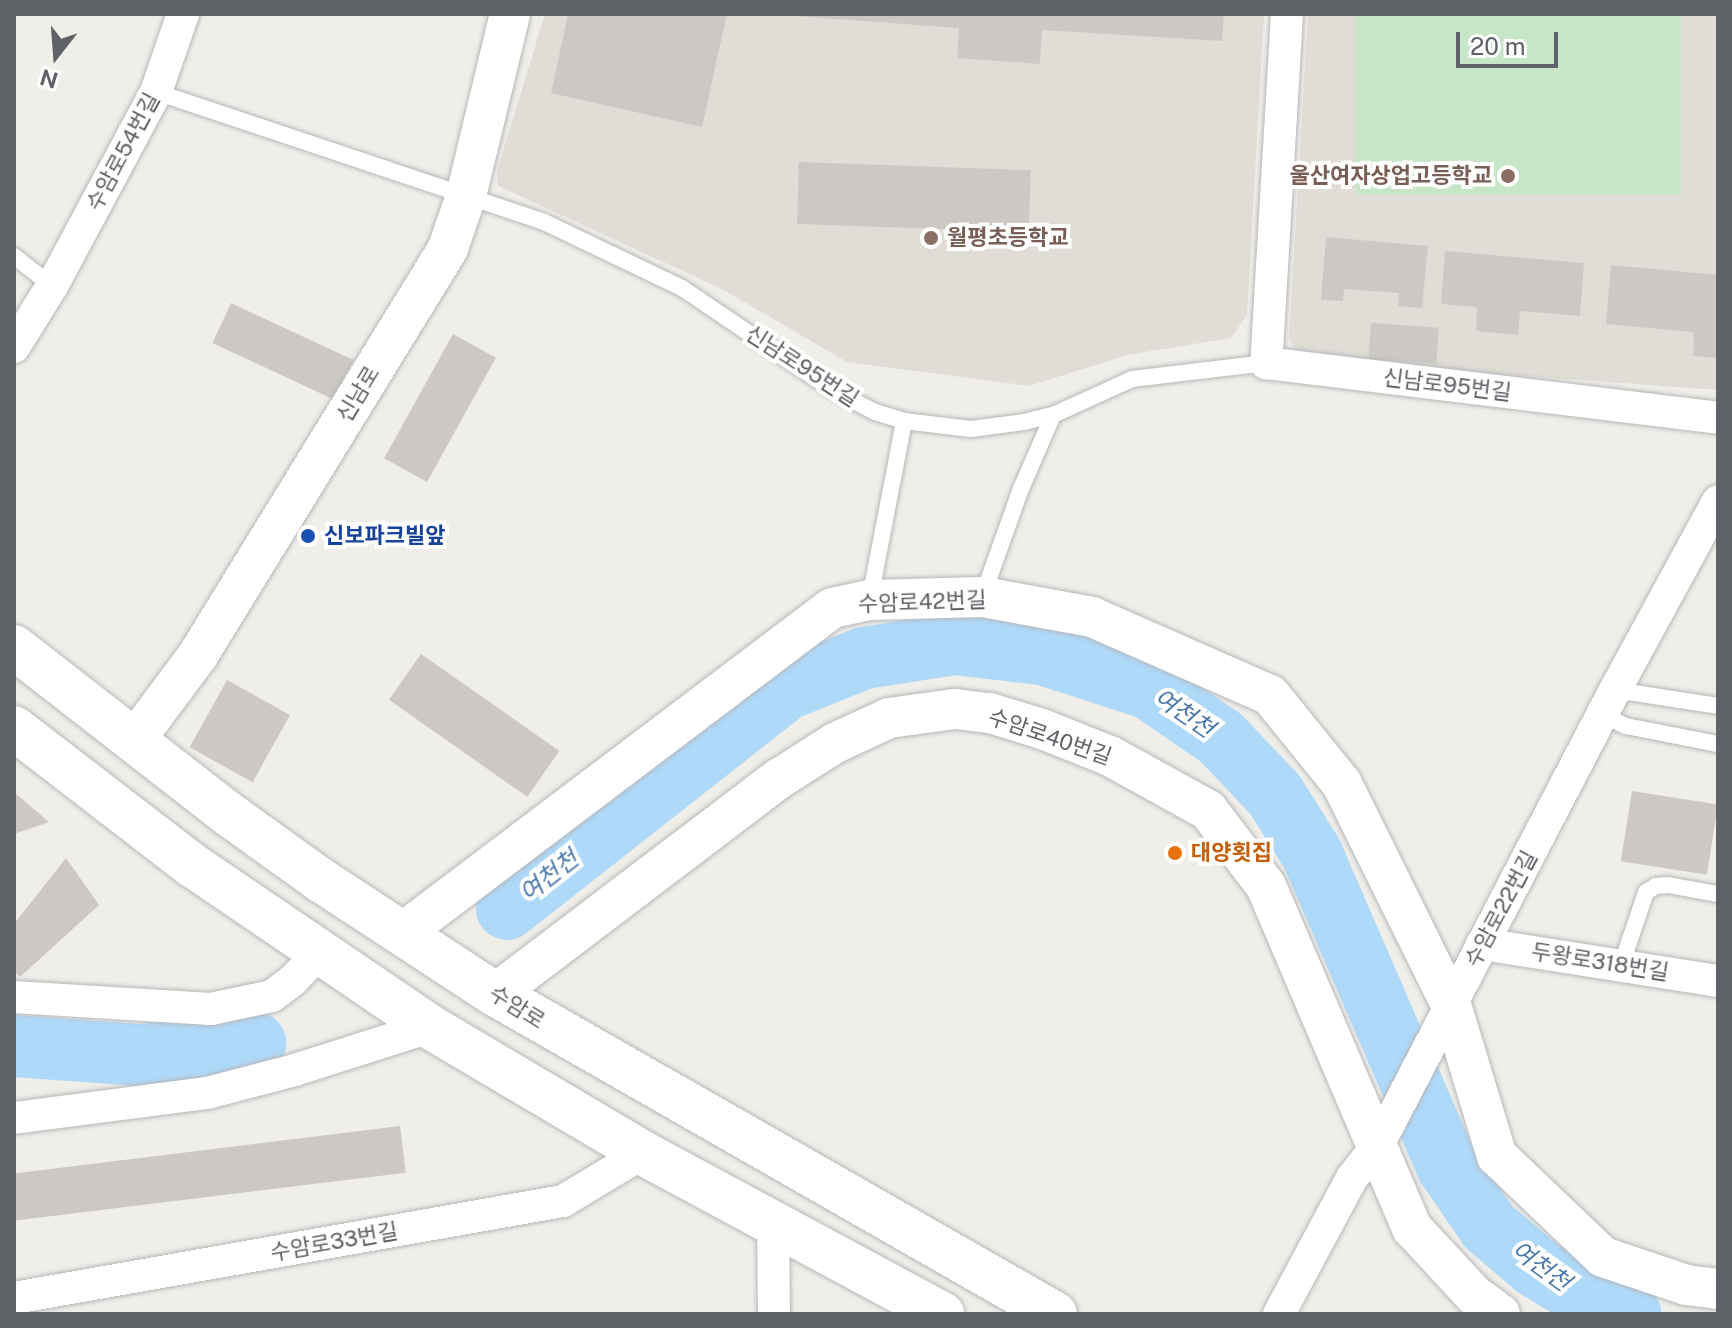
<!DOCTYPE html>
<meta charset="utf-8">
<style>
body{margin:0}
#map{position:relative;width:1732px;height:1328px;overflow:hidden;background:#f0eee8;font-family:"Public Sans","Noto Sans KR",sans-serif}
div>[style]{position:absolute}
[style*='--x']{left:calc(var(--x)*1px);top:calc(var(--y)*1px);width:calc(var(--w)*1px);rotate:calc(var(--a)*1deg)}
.education>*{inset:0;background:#e0ddd6}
.green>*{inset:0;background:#c7e5c7;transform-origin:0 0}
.river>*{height:62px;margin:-31px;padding:0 31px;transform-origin:31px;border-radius:31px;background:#afd9f9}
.building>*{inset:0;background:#ccc9c4;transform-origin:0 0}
.roads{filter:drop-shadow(0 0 2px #b5b7bb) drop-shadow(0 0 2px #b5b7bb)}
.service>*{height:16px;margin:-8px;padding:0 8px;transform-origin:8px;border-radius:8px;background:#fff}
.minor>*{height:32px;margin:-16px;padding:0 16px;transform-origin:16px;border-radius:16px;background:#fff}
.tertiary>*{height:40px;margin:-20px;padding:0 20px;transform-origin:20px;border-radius:20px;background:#fff}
.secondary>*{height:44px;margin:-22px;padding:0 22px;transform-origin:22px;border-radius:22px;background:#fff}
.dots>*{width:22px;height:22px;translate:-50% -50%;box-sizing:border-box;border:4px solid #fff;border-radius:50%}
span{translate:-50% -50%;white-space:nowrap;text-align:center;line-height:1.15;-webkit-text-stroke:8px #fff;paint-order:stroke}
.street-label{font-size:22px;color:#5f6267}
.education-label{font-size:22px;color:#785e54;font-weight:700}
.right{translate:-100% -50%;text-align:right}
.left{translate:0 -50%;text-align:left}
.transit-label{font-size:22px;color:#164399;font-weight:700}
.food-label{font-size:22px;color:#c56008;font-weight:700}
.water-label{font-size:24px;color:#4c79ab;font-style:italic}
.frame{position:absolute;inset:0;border:16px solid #5f6267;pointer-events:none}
.north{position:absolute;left:16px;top:16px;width:80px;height:80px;-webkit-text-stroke:6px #fff;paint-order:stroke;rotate:197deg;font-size:22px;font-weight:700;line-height:32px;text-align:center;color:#5f6267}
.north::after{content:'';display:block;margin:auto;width:28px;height:36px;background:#5f6267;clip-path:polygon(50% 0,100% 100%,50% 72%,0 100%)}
.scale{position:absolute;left:1456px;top:32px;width:102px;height:36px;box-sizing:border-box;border:4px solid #5f6267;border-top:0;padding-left:10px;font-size:24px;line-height:28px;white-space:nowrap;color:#5f6267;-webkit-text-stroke:6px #fff;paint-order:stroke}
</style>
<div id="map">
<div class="education">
<i style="clip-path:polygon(545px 14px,1264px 14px,1247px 315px,1231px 338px,1127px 355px,1029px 386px,847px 362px,724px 290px,498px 186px,497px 171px)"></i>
<i style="clip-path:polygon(1308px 14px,1718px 14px,1718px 390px,1302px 360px,1289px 339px)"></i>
</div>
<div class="green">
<i style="left:1356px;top:14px;width:325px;height:181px"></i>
</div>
<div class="river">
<i style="--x:507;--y:909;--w:356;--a:-38.2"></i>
<i style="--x:787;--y:689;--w:83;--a:-21.9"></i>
<i style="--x:864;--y:658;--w:91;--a:-8.8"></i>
<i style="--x:954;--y:644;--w:89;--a:6.5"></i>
<i style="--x:1042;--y:654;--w:111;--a:17.8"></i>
<i style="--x:1148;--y:688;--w:88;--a:34.4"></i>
<i style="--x:1221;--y:738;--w:79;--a:46.5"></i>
<i style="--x:1275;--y:795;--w:70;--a:57.9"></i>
<i style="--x:1312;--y:854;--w:340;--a:66.6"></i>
<i style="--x:1447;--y:1166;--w:74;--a:55.5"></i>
<i style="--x:1489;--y:1227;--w:62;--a:40.4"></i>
<i style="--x:1536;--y:1267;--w:54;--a:31.3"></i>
<i style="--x:1582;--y:1295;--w:52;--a:21.6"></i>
<i style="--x:14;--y:1046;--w:125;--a:4.1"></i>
<i style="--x:139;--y:1055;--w:117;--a:-5.9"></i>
</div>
<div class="building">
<i style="clip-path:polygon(568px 14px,727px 14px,702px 127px,551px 93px)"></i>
<i style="clip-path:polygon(767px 14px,1224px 14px,1222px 41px,1042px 30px,1040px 64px,957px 58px,959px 28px)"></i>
<i style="left:799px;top:162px;width:232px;height:62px;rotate:2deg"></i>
<i style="clip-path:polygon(1326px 237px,1428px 246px,1422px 308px,1398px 306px,1399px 293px,1344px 289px,1343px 301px,1321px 300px)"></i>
<i style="clip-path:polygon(1445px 251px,1584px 263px,1580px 316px,1520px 311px,1518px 335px,1476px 331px,1477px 307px,1441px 304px)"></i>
<i style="clip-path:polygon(1611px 265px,1718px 275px,1718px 358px,1693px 356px,1694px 332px,1606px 324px)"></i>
<i style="left:231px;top:303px;width:135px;height:44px;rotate:25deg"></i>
<i style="left:1371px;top:323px;width:68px;height:36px;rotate:4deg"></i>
<i style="left:453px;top:334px;width:49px;height:142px;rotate:29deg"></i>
<i style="left:421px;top:654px;width:169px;height:56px;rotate:35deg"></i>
<i style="left:227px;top:680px;width:72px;height:77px;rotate:29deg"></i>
<i style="left:1632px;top:791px;width:87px;height:71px;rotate:9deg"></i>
<i style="clip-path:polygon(14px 792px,49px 822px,14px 834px)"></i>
<i style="clip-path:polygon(66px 858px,99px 905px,20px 977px,14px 971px,14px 924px)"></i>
<i style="left:400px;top:1126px;width:47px;height:393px;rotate:83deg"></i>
</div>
<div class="roads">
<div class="service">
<i style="--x:156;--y:92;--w:409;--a:18.5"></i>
<i style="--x:544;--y:222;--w:153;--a:25.6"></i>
<i style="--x:682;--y:288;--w:184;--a:34.1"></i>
<i style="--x:834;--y:391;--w:46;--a:27.1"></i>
<i style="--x:875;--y:412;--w:30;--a:17"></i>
<i style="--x:904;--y:421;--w:67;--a:6.8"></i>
<i style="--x:971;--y:429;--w:53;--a:-7.5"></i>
<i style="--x:1024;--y:422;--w:30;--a:-14"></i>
<i style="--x:1053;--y:415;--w:87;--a:-24.5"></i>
<i style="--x:1132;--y:379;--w:135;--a:-6.8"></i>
<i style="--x:14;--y:256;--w:48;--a:38.3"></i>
<i style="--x:983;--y:595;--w:110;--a:-70.4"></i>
<i style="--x:1020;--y:491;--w:83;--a:-66.5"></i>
<i style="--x:870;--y:598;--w:180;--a:-79.1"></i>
<i style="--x:1615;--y:690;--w:104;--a:8.8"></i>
<i style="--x:1602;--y:714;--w:27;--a:27"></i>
<i style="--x:1626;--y:726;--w:94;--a:11.1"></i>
<i style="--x:1621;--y:966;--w:78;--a:-71.3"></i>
<i style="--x:1646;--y:892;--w:12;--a:-31"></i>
<i style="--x:1656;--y:886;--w:12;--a:-5"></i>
<i style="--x:1668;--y:885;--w:51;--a:10.2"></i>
</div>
<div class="minor">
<i style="--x:1287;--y:14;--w:350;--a:93.4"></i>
<i style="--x:1266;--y:363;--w:455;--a:6.9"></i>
<i style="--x:14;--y:347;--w:72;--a:-58.1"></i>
<i style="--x:52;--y:286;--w:220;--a:-61.8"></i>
<i style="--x:156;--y:92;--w:83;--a:-70.9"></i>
<i style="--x:1482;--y:944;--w:239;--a:8.9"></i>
<i style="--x:14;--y:997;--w:197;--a:3.5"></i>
<i style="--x:211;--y:1009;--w:62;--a:-12"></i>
<i style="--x:272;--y:996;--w:26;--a:-37"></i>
<i style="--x:293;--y:980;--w:36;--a:-46"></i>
<i style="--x:14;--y:1118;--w:195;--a:-7.4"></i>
<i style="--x:207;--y:1093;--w:91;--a:-14.6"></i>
<i style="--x:295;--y:1070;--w:142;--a:-17.7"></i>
<i style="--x:773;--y:1223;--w:91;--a:89.4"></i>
<i style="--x:14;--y:1298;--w:558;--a:-10.02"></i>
<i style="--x:563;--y:1201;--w:93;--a:-31"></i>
<i style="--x:1279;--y:1314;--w:154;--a:-61.8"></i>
<i style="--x:1352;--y:1178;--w:42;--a:-51.8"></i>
<i style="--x:1378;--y:1145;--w:513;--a:-62.49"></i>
<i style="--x:1615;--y:690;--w:215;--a:-61.4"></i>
</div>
<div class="tertiary">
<i style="--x:134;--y:741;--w:107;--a:-53.3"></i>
<i style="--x:198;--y:655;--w:478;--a:-58.4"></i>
<i style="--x:448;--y:248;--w:55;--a:-70.9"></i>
<i style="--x:466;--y:196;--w:187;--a:-76.4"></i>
<i style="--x:401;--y:934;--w:540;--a:-37.1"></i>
<i style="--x:832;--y:608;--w:39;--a:-12"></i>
<i style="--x:870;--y:600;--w:113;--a:-1.5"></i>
<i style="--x:983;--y:597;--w:111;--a:10.4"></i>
<i style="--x:1092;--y:617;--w:194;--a:23.7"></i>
<i style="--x:1270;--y:695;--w:114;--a:51"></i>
<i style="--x:1342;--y:784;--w:246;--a:63.7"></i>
<i style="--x:1451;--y:1005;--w:158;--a:73.1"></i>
<i style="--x:1497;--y:1156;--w:146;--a:43.6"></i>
<i style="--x:1603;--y:1257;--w:88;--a:18.6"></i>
<i style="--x:1686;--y:1285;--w:32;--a:7"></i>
<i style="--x:495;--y:994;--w:358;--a:-37.2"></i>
<i style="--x:780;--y:778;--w:65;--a:-32.5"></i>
<i style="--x:835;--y:743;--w:60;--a:-24.8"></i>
<i style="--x:889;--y:718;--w:67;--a:-7.8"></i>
<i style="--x:955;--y:709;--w:35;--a:7"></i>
<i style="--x:990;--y:713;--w:54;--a:17.1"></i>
<i style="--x:1042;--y:729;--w:73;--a:21.7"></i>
<i style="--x:1110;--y:756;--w:112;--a:28.9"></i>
<i style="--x:1208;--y:810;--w:96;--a:52.7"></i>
<i style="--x:1266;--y:886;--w:372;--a:66.9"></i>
<i style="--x:1412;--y:1228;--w:91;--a:47.2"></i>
<i style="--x:1474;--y:1295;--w:32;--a:36"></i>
</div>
<div class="secondary">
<i style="--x:14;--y:647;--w:274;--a:37.9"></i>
<i style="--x:230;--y:815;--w:113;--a:35.7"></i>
<i style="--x:322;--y:881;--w:207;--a:33.2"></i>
<i style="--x:495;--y:994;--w:645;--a:29.74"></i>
<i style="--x:14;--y:728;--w:225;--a:37.6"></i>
<i style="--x:192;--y:865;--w:288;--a:34.2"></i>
<i style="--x:430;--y:1027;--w:247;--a:30.6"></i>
<i style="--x:643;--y:1153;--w:340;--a:28.3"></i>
</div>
</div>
<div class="dots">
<i style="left:1508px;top:176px;background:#8d6e63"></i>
<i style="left:931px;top:238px;background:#8d6e63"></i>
<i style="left:308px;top:536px;background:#1a4fb4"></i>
<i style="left:1175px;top:853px;background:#e8710a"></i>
</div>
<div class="street-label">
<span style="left:123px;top:152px;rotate:-62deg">수암로54번길</span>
<span style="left:802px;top:366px;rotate:33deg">신남로95번길</span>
<span style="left:1447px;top:385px;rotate:7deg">신남로95번길</span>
<span style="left:358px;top:394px;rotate:-59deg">신남로</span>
<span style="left:922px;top:602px;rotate:-2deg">수암로42번길</span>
<span style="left:1050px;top:737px;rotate:19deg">수암로40번길</span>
<span style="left:1501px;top:909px;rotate:-62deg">수암로22번길</span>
<span style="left:1600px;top:962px;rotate:9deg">두왕로318번길</span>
<span style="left:517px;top:1007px;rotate:32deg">수암로</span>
<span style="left:334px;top:1242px;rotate:-10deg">수암로33번길</span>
</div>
<div class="education-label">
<span class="right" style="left:1492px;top:176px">울산여자상업고등학교</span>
<span class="left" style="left:947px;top:238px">월평초등학교</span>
</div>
<div class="transit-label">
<span class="left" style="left:324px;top:536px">신보파크빌앞</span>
</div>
<div class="food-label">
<span class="left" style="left:1191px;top:853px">대양횟집</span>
</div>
<div class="water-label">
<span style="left:1184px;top:713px;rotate:34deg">여천천</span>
<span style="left:549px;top:876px;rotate:-38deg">여천천</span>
<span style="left:1541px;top:1266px;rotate:36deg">여천천</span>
</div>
<div class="frame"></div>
<div class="north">N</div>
<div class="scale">20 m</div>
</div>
